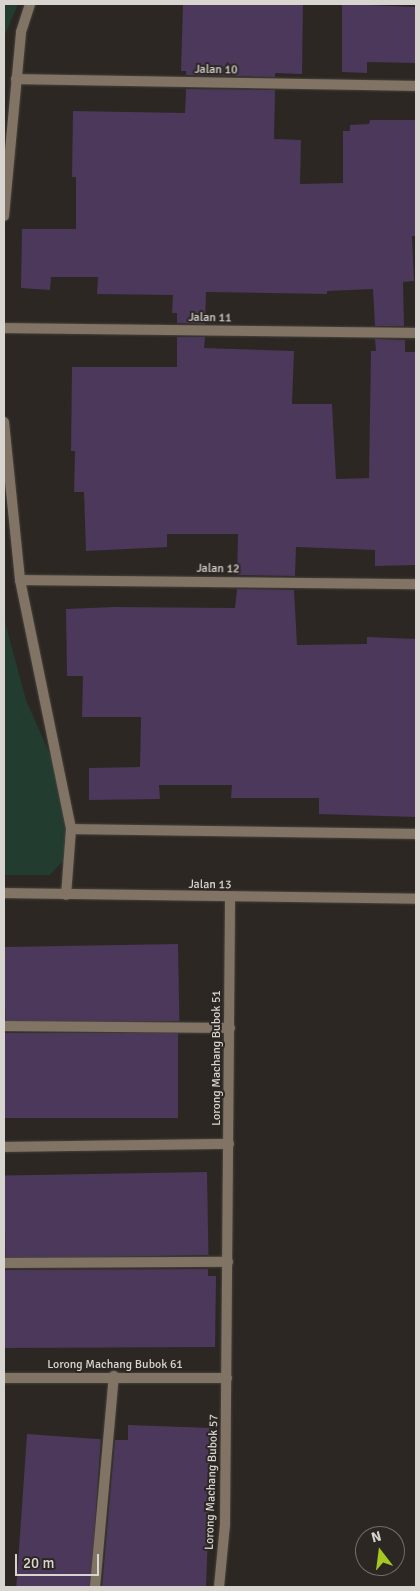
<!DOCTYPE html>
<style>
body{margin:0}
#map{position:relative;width:420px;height:1591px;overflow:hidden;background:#2c2722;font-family:Signika,sans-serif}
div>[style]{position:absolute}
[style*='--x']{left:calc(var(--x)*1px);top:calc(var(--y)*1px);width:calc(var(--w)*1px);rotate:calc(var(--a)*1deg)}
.green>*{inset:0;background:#223c30}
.building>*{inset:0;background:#4b385b;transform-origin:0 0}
.roads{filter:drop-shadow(0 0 1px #48433e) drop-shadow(0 0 1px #48433e)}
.lane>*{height:10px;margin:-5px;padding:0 5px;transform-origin:5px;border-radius:5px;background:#827465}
.street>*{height:10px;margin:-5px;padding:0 5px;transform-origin:5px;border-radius:5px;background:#827465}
span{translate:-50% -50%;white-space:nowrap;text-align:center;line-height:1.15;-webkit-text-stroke:4px #2c2722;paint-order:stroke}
.street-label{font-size:12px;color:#d8d5d1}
.frame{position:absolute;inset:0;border:5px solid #d8d5d1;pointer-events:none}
.north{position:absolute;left:355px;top:1526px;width:50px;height:50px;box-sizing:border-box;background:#2c2722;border:1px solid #716d68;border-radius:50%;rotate:345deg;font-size:14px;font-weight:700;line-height:20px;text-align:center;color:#d8d5d1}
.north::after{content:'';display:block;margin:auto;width:18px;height:22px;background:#a5c822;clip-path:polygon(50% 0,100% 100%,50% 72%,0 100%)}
.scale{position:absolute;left:15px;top:1554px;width:84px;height:22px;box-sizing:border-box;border:2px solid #d8d5d1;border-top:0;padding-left:6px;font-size:15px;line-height:18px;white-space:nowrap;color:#d8d5d1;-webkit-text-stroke:4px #2c2722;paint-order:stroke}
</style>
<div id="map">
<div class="green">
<i style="clip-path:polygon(4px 4px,18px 4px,4px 37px)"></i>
<i style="clip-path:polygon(4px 606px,6px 626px,26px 700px,59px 775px,69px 819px,64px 860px,50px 875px,4px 875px)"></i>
</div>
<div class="building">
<i style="clip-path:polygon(183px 4px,303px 4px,302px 74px,275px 73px,275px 77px,186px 75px,186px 71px,181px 71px)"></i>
<i style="clip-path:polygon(342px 4px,416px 7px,416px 63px,367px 62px,367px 73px,342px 72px)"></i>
<i style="clip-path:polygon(186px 89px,275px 90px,274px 139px,301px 140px,300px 184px,343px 183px,343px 131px,350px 131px,350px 125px,369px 124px,370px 120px,416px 120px,416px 236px,412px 236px,414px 281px,403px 282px,404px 326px,375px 326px,373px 289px,327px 291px,327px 294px,206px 292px,205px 324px,177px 323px,177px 313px,172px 313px,173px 295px,97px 294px,98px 277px,51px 277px,50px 290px,21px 288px,22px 229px,76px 229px,76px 177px,72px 177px,73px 111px,185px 113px)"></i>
<i style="clip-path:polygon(177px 337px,205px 337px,204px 348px,294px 351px,292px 404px,332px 404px,336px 479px,369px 478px,371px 351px,376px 351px,375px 339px,405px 340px,405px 352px,416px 352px,416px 565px,375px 566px,375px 550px,296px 547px,295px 576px,237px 575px,238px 534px,167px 534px,167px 547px,86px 551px,84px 492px,74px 492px,75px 451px,71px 451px,72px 367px,177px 367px)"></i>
<i style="clip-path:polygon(237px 589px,294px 590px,297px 645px,367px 644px,367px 637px,416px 639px,416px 817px,319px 814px,319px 798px,231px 798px,232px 785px,159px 785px,160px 799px,89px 800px,89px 768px,140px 767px,141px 717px,82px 717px,83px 676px,67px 676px,66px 609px,114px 607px,235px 608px)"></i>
<i style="left:178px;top:944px;width:77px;height:174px;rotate:89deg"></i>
<i style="left:4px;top:1033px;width:174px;height:85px"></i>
<i style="left:207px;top:1172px;width:83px;height:203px;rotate:89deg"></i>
<i style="clip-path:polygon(208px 1269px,208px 1276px,216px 1276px,215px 1347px,4px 1348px,4px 1270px)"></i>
<i style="clip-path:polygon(128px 1425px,212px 1428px,206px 1587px,102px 1587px,115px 1440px,128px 1440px)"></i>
<i style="left:27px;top:1434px;width:74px;height:153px;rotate:4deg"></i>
</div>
<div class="roads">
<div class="lane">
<i style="--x:4;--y:1026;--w:226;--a:0.5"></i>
<i style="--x:4;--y:1263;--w:224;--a:-0.3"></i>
<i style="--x:95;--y:1587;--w:212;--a:-84.9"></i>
</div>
<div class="street">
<i style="--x:16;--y:79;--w:400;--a:1"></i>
<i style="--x:4;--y:216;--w:185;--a:-84.7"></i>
<i style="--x:21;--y:32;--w:29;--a:-72"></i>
<i style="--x:4;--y:328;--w:412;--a:0.7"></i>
<i style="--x:4;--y:422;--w:159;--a:84.2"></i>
<i style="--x:20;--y:580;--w:254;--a:78.4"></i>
<i style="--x:71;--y:829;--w:66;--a:94.3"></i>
<i style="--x:20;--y:580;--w:396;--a:0.6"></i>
<i style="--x:71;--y:829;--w:345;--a:0.8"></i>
<i style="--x:4;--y:893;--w:412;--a:0.8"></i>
<i style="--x:4;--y:1147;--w:225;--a:-0.8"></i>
<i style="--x:4;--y:1378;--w:223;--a:0"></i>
<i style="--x:219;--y:1587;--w:62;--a:-84.5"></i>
<i style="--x:225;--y:1525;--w:627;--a:-89.54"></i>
</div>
</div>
<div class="street-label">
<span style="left:216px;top:70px;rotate:1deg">Jalan 10</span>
<span style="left:210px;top:318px;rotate:1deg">Jalan 11</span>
<span style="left:218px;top:569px;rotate:1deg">Jalan 12</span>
<span style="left:210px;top:885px;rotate:1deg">Jalan 13</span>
<span style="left:217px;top:1058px;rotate:-90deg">Lorong Machang Bubok 51</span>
<span style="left:115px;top:1365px">Lorong Machang Bubok 61</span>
<span style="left:212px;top:1482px;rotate:-88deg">Lorong Machang Bubok 57</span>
</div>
<div class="frame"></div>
<div class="north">N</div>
<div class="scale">20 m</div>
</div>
